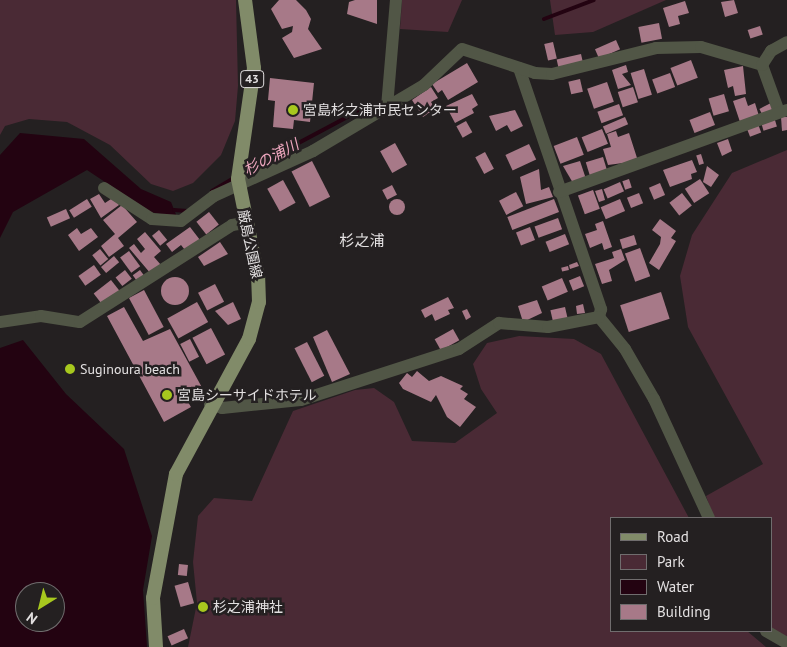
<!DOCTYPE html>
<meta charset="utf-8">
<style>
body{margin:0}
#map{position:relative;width:787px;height:647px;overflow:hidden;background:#242021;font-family:"PT Sans","Noto Sans JP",sans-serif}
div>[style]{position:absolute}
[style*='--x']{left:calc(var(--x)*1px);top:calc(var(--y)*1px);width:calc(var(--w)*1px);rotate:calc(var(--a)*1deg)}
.green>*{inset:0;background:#4a2a35}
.water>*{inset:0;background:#230311}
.stream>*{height:4px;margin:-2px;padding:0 2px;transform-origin:2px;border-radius:2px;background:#230311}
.building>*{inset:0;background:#a77988;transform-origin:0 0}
.round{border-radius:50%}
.minor>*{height:12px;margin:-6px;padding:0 6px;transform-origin:6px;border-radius:6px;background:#515646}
.primary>*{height:14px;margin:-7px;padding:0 7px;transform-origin:7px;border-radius:7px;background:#818b69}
.dots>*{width:14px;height:14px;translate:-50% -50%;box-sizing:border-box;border:2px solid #242021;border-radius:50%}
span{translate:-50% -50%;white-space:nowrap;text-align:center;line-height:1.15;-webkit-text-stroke:5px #242021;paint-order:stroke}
.shield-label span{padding:1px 4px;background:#242021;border:1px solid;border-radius:4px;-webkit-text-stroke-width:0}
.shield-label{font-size:12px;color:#e3e0e1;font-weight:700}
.poi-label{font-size:14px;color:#e3e0e1}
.left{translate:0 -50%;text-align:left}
.street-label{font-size:14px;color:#e3e0e1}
.water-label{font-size:15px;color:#f0a8c0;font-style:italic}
.neighbourhood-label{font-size:15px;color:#e3e0e1}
.legend{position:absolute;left:610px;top:517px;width:162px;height:115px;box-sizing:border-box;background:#242021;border:1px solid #706d6e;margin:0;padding:6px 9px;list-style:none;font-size:15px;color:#e3e0e1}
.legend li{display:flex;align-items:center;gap:10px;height:25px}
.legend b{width:25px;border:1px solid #706d6e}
.north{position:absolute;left:15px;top:582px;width:50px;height:50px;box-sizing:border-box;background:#242021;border:1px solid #706d6e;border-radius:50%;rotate:216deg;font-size:14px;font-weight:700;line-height:20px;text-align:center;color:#e3e0e1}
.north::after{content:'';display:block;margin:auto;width:18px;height:22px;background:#a7c81e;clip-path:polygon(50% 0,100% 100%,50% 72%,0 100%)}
</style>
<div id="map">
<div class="green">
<i style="clip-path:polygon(0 0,236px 0,238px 86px,235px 121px,221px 155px,193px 183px,173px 191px,151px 184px,110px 145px,67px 122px,29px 119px,5px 126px,0 135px)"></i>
<i style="clip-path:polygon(402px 0,462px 0,448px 32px,400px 29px)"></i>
<i style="clip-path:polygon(550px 0,666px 0,593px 32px,555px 35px)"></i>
<i style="clip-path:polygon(787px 150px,787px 637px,771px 628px,771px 518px,714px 518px,706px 496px,763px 464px,688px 327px,680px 276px,692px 235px,732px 173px)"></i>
<i style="clip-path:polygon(519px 336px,574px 339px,601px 354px,689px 518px,611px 518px,611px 631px,747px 631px,766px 647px,188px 647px,197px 603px,193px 562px,198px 516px,214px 498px,252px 501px,293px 411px,355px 390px,374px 388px,394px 402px,412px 441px,455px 443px,497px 413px,481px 389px,473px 364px,487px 343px)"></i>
</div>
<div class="water">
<i style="clip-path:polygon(20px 133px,84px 139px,141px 189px,171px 202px,177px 217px,150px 212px,87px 170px,13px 212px,0 238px,0 155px)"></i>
<i style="clip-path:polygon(evenodd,23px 340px,66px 394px,124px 449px,152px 536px,143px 590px,147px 647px,0 647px,0 348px,23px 340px,25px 592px,55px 592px,55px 622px,25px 622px,25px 592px)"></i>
</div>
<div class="stream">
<i style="--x:544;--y:19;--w:53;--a:-20.8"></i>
<i style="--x:242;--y:173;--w:147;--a:-28"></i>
<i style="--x:212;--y:191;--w:27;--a:-31"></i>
<i style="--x:174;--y:210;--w:13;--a:4"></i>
</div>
<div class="building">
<i style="clip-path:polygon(279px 0,296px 0,306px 10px,311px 19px,308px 29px,322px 49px,294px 58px,282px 38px,292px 32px,293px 26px,282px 29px,271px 9px)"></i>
<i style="clip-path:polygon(355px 0,377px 0,377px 24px,347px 14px,349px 2px)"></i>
<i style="clip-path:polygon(734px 0,738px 13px,725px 17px,721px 2px)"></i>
<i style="clip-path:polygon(685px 1px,689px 13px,678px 16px,680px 24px,669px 27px,663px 8px)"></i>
<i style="left:659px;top:23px;width:16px;height:21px;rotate:79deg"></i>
<i style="left:760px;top:26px;width:9px;height:13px;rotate:72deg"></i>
<i style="left:616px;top:40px;width:10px;height:23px;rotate:66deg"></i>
<i style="left:553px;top:42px;width:17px;height:9px;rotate:77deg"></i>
<i style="left:581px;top:54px;width:9px;height:25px;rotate:77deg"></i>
<i style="left:691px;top:60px;width:19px;height:22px;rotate:69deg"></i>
<i style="clip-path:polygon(467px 63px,478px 82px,448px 100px,442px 90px,438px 93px,432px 84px)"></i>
<i style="clip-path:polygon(626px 65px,628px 72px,622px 74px,631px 85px,618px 89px,612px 70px)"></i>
<i style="clip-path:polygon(743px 66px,746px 94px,735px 96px,733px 86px,728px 88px,724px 70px)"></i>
<i style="left:644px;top:69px;width:27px;height:14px;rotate:73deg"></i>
<i style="left:670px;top:73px;width:15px;height:19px;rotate:70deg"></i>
<i style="clip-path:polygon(270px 78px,314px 83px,310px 122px,294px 120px,293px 129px,273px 127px,275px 101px,268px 100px)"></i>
<i style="left:580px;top:79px;width:13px;height:12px;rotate:77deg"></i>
<i style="left:607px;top:82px;width:21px;height:21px;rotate:71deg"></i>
<i style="clip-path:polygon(431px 87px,438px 98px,431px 102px,435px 109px,423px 117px,412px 100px)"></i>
<i style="left:633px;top:87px;width:16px;height:16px;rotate:72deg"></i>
<i style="clip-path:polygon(472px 94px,478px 105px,472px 109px,474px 113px,455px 123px,446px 106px)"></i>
<i style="left:724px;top:94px;width:18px;height:16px;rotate:74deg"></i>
<i style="clip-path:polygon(745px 97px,748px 106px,755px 103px,759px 116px,740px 122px,733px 101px)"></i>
<i style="left:771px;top:103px;width:9px;height:13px;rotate:63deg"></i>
<i style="left:619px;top:104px;width:12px;height:23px;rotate:70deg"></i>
<i style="clip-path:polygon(515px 110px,523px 126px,511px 132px,507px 125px,496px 131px,489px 116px)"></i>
<i style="left:710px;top:112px;width:14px;height:22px;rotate:69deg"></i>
<i style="left:625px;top:117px;width:8px;height:24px;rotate:67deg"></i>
<i style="left:774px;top:117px;width:10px;height:14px;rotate:73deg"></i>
<i style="clip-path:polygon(781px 117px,787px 117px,787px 130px,782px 131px)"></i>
<i style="left:466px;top:121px;width:13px;height:11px;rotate:61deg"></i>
<i style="left:758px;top:124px;width:9px;height:12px;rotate:69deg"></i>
<i style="left:602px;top:129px;width:16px;height:22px;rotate:68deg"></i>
<i style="clip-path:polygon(616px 131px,618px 137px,629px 133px,638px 161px,608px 165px,603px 149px,611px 147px,607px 134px)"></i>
<i style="left:577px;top:137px;width:19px;height:25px;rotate:69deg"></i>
<i style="clip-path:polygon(728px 139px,732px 151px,722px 156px,717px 143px)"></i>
<i style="left:395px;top:143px;width:25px;height:17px;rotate:61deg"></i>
<i style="left:529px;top:144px;width:17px;height:26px;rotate:65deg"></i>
<i style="left:485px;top:152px;width:19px;height:11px;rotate:62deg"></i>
<i style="left:701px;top:154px;width:10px;height:5px;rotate:73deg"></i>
<i style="left:603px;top:157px;width:14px;height:18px;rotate:73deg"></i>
<i style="clip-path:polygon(692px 160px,697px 172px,691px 174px,692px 179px,670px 187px,663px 170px)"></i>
<i style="left:312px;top:161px;width:40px;height:23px;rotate:63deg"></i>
<i style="clip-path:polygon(580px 161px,586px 179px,573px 183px,563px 166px)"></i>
<i style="clip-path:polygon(707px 166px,719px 175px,711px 187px,703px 182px)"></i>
<i style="clip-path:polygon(539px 169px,541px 190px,549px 187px,553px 197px,526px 204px,520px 177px)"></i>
<i style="left:629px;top:179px;width:9px;height:7px;rotate:72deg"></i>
<i style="left:700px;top:179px;width:17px;height:18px;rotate:57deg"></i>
<i style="left:283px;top:180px;width:26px;height:18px;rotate:61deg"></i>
<i style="left:620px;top:182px;width:10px;height:18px;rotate:66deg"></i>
<i style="left:660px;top:183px;width:13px;height:12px;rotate:67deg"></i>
<i style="left:392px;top:185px;width:11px;height:11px;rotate:63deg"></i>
<i style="clip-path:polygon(602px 189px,605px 200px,599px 202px,595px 191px)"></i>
<i style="left:593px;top:190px;width:20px;height:16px;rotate:70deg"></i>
<i style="left:516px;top:192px;width:16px;height:19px;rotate:63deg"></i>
<i style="left:639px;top:193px;width:11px;height:13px;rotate:68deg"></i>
<i style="left:682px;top:193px;width:16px;height:16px;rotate:52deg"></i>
<i style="clip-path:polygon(99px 194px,105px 203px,114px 197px,119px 205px,101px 218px,90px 199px)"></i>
<i style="left:87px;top:199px;width:9px;height:21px;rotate:58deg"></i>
<i style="left:554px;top:199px;width:14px;height:50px;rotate:69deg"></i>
<i style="left:620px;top:199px;width:13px;height:21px;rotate:67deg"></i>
<i class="round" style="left:389px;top:199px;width:16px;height:16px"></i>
<i style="clip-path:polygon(122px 205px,137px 222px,118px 238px,124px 246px,109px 257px,101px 246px,115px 234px,103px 220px)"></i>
<i style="left:66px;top:209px;width:10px;height:21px;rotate:66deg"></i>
<i style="left:209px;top:212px;width:16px;height:16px;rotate:52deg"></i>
<i style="left:558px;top:218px;width:12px;height:25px;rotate:70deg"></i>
<i style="clip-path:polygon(660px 219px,676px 231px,671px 238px,676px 241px,659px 270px,649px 263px,660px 244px,661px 237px,652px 230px)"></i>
<i style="clip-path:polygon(603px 221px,612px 247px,604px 250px,602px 243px,590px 248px,585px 234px,597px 230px,595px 224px)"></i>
<i style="clip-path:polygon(190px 227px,200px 240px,185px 250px,181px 245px,172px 252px,166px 244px)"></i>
<i style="left:530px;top:227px;width:14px;height:15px;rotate:69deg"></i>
<i style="clip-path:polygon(77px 228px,81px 234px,91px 228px,98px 237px,79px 251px,68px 235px)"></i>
<i style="left:159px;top:230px;width:13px;height:9px;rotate:51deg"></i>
<i style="clip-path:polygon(145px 232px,161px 251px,154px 257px,161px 265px,151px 274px,129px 248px,134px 244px,141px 253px,145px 249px,137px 239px)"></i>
<i style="left:565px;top:234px;width:11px;height:21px;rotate:68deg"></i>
<i style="left:634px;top:235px;width:10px;height:15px;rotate:73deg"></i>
<i style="clip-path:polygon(220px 242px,228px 254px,204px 266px,198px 257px)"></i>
<i style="left:640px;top:248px;width:30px;height:16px;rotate:70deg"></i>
<i style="left:100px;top:249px;width:13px;height:10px;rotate:51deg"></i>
<i style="clip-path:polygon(621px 249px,625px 260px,609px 270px,612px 281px,602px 284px,595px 264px,614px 258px,612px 252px)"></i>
<i style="left:129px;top:251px;width:19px;height:11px;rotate:54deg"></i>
<i style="left:114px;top:256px;width:8px;height:17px;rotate:50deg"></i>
<i style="clip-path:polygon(577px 262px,579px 266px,570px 269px,569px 265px)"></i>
<i style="left:94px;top:265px;width:12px;height:19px;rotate:55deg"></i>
<i style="left:568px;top:266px;width:4px;height:7px;rotate:76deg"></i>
<i style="left:125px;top:270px;width:11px;height:12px;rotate:52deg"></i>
<i style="left:140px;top:270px;width:9px;height:9px;rotate:54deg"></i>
<i style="left:580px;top:276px;width:11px;height:12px;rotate:68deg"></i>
<i class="round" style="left:161px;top:277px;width:28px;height:28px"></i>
<i style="left:562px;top:278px;width:15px;height:22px;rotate:67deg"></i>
<i style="left:111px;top:280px;width:16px;height:22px;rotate:52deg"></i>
<i style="left:215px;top:284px;width:20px;height:19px;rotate:63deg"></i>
<i style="left:144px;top:290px;width:42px;height:17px;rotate:62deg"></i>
<i style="left:661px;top:292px;width:28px;height:43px;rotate:72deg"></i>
<i style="clip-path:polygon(448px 297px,454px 308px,448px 310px,450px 314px,435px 321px,432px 314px,425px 318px,421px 310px)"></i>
<i style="clip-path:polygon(537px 300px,542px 313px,523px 322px,518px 306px)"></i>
<i style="left:197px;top:302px;width:23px;height:34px;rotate:61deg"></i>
<i style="clip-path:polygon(233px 302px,241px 319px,228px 325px,215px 311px)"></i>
<i style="clip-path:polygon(583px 304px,585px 313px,577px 314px,576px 306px)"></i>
<i style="clip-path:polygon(124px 307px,143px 341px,170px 329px,205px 393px,188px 402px,191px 407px,164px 422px,107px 316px)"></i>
<i style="left:565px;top:307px;width:13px;height:15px;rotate:77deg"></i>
<i style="clip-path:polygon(467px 309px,471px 317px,466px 320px,462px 311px)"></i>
<i style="left:211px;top:328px;width:30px;height:21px;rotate:62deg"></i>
<i style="left:453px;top:329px;width:13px;height:21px;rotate:61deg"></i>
<i style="clip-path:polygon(327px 330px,350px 374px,332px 382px,313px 337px)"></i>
<i style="left:190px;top:339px;width:20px;height:11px;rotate:63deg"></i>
<i style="left:307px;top:342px;width:38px;height:14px;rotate:63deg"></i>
<i style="clip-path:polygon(417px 371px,429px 381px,441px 376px,463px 386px,460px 389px,468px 394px,464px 399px,476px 407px,460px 427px,447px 417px,436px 395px,431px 402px,403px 389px,399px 383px,407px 373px,412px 377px)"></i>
<i style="left:179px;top:564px;width:9px;height:11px;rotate:6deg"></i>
<i style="left:188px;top:582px;width:22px;height:14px;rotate:74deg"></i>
<i style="left:184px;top:629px;width:10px;height:18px;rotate:66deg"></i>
</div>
<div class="minor">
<i style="--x:762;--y:65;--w:50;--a:70.1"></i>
<i style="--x:519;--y:68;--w:255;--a:71.2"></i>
<i style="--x:601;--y:309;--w:8;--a:104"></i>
<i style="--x:387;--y:107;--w:107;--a:-85.2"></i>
<i style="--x:104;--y:188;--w:57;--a:32.9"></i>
<i style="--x:152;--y:219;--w:29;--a:4"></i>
<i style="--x:181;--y:221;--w:41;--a:-37.1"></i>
<i style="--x:214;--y:196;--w:109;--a:-24.4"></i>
<i style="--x:313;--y:151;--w:129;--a:-30.7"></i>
<i style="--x:424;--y:85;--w:52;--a:-43.5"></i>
<i style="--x:462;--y:49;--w:77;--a:18.2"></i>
<i style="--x:535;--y:73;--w:17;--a:3"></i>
<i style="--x:552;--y:74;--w:107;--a:-14"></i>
<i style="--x:656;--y:48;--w:45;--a:-1.3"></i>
<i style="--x:701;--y:47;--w:64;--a:16.4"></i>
<i style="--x:762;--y:65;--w:17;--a:-57"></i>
<i style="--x:771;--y:51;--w:18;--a:-29"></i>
<i style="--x:559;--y:192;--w:242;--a:-19.8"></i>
<i style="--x:599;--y:317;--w:41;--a:50.9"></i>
<i style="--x:625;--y:349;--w:58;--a:59.9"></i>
<i style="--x:654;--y:399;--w:131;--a:65.2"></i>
<i style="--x:0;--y:322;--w:41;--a:-8.3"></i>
<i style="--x:41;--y:316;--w:39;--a:9"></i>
<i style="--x:80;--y:322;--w:180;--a:-32.5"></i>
<i style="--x:232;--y:225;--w:13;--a:-9"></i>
<i style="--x:210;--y:404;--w:13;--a:18"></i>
<i style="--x:222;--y:408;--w:79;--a:-5.8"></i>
<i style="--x:301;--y:400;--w:166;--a:-17.9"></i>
<i style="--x:459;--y:349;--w:48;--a:-33"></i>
<i style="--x:499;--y:323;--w:49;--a:4.7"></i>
<i style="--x:548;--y:327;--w:52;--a:-11.1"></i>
<i style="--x:766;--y:631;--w:24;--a:30"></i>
</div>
<div class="primary">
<i style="--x:156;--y:647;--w:49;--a:-93.5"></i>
<i style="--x:153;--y:598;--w:126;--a:-79.5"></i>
<i style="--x:176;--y:474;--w:153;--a:-61.6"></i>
<i style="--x:249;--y:339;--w:38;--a:-75"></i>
<i style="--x:259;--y:302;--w:25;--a:-92"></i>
<i style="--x:258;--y:277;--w:100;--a:-101.5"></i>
<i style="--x:238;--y:179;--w:112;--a:-81.8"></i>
<i style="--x:254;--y:68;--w:69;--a:-97.5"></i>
</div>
<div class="dots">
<i style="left:293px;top:110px;background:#a7c81e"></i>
<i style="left:70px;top:369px;background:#a7c81e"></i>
<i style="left:167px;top:395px;background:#a7c81e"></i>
<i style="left:203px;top:607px;background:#a7c81e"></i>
</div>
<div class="shield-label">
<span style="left:252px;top:79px">43</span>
</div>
<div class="poi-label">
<span class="left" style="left:303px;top:110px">宮島杉之浦市民センター</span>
<span class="left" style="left:80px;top:369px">Suginoura beach</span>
<span class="left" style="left:177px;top:395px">宮島シーサイドホテル</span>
<span class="left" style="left:213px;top:607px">杉之浦神社</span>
</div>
<div class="street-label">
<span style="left:250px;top:244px;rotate:78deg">厳島公園線</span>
</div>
<div class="water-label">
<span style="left:271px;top:157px;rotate:-28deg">杉の浦川</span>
</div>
<div class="neighbourhood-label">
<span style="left:362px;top:241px">杉之浦</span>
</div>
<ul class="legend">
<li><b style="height:6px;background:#818b69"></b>Road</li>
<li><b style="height:14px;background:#4a2a35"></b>Park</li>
<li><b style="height:14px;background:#230311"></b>Water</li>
<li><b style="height:14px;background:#a77988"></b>Building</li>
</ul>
<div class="north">N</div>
</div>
